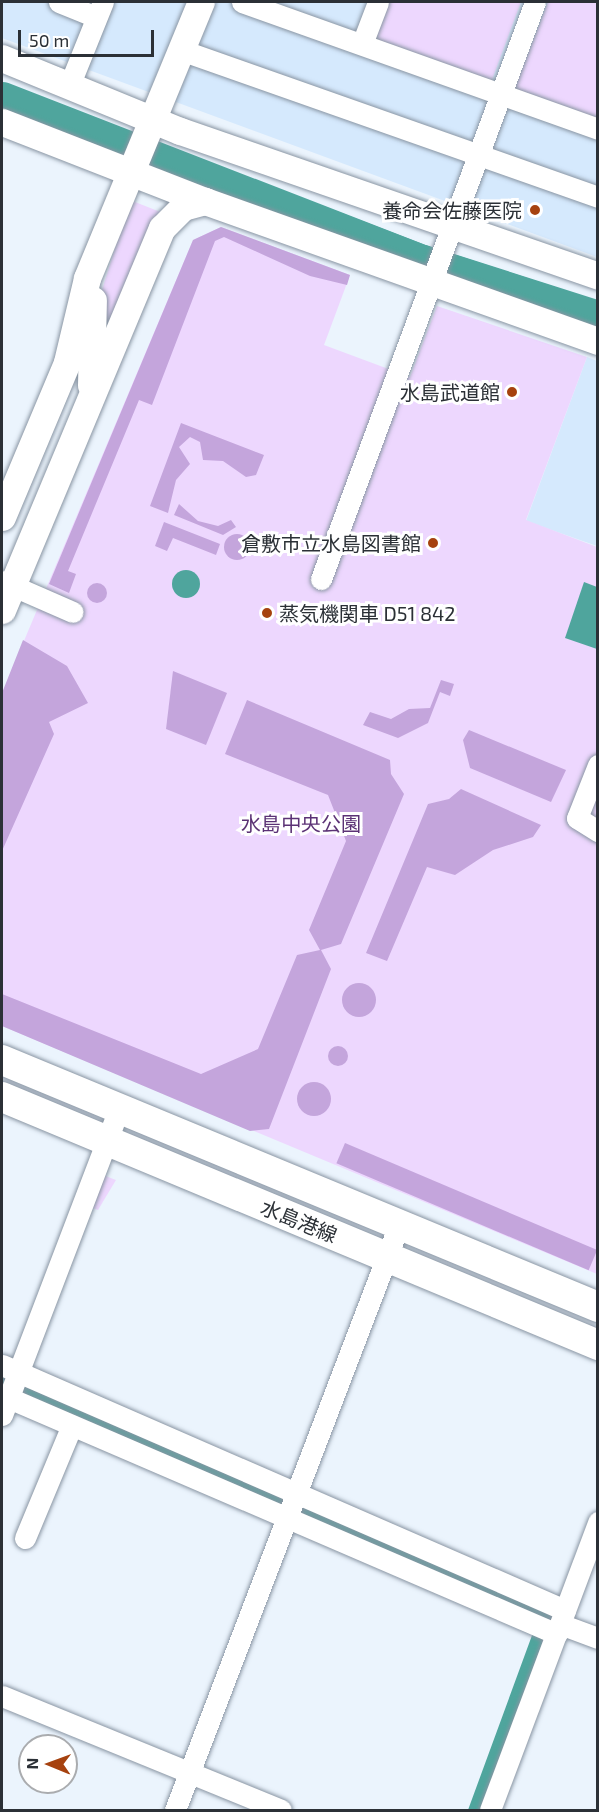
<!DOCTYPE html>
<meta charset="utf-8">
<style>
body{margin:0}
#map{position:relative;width:599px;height:1812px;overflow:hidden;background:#ebf4fd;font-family:"Exo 2","Noto Sans JP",sans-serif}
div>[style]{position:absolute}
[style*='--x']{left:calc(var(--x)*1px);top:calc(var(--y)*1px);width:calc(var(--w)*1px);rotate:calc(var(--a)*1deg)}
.built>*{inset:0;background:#d5e9fd}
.green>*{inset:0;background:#edd7fe}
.forest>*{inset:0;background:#c4a5dc;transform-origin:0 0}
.round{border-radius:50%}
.water>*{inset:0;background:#4fa59d}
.stream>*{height:5px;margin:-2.5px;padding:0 2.5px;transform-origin:2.5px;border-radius:2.5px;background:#4fa59d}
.river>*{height:33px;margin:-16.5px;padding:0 16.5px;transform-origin:16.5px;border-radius:16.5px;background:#4fa59d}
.roads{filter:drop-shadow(0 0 2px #8995a3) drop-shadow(0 0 2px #8995a3)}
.minor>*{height:21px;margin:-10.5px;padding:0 10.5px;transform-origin:10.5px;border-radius:10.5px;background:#fff}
.tertiary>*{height:27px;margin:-13.5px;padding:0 13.5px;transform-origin:13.5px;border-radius:13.5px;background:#fff}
.secondary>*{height:30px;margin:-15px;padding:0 15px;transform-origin:15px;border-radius:15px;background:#fff}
.dots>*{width:16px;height:16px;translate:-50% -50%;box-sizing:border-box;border:3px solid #fff;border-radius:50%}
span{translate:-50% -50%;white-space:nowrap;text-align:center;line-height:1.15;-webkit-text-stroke:6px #fff;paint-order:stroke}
.poi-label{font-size:20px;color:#2b3036}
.right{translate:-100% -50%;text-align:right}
.left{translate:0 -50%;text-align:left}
.park-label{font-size:20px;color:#5b3275}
.street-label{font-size:20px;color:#2b3036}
.frame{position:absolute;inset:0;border:3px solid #2b3036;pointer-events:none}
.north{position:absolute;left:18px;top:1734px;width:60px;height:60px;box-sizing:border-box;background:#fff;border:2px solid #aaacaf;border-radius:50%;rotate:271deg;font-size:16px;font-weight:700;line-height:24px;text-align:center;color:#2b3036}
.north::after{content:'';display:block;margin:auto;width:21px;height:27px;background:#a6420f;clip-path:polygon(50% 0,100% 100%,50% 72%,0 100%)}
.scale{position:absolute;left:18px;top:30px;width:136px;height:27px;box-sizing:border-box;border:3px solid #2b3036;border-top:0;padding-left:8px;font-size:18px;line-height:21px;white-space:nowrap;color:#2b3036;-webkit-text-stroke:4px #fff;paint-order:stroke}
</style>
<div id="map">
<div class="built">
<i style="clip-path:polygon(2px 2px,597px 2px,597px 257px,2px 38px)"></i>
<i style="clip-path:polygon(587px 357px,597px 361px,597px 546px,526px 521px)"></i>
</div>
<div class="green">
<i style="clip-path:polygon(383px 2px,521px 2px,490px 85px,368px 42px)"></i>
<i style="clip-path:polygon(548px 2px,597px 2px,597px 122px,513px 93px)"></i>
<i style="clip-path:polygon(130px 200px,163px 213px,108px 350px,102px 290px)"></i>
<i style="clip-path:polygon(221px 227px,350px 275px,324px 345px,410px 377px,437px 306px,587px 357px,526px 520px,597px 547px,597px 1274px,2px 1026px,2px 693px,193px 240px)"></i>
<i style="clip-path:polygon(100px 1174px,116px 1180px,98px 1210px,87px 1206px)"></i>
</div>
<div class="forest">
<i style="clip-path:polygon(221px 227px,350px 275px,347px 285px,310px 276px,224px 237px,215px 241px,152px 405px,139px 400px,68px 571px,76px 574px,69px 593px,49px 584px,193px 240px)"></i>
<i style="clip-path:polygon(181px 423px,264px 455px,256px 475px,246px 477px,223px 461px,203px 460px,200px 442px,190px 437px,179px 447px,190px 464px,176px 480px,168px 513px,150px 506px)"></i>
<i style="clip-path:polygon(179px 504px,198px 521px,218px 526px,231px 520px,236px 527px,223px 535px,174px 515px)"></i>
<i style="clip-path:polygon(164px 522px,220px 544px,216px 555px,173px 538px,167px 551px,155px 546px)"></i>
<i class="round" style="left:224px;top:534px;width:26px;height:26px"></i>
<i class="round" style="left:87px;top:583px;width:20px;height:20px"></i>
<i style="clip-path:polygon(23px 640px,67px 666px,88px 703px,49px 722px,54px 734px,2px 851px,2px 693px)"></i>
<i style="clip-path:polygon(173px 671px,227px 693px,206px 745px,166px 729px)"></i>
<i style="clip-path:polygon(441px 680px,454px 684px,450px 696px,440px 692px,428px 723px,398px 738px,363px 725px,370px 712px,391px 719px,409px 709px,430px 708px)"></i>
<i style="clip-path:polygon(247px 700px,390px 760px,391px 774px,404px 794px,341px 944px,321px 950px,331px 969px,269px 1129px,250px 1131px,2px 1026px,2px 994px,201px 1074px,258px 1049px,297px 955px,320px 950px,309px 930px,346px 841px,328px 795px,225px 754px)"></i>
<i style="clip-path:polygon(469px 730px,566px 770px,551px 802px,470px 768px,463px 740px)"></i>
<i style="clip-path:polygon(461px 789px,541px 825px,533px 837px,493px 850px,455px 875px,427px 867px,387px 961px,366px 953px,428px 804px,449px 799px)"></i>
<i class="round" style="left:342px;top:983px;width:34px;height:34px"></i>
<i class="round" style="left:328px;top:1046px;width:20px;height:20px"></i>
<i class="round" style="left:297px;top:1082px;width:34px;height:34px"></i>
<i style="left:345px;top:1143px;width:274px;height:22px;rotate:23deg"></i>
</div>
<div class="water">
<i class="round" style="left:172px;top:570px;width:28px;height:28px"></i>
<i style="clip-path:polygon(584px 582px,597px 587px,597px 649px,565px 638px)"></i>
<i style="clip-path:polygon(2px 1376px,553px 1614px,481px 1810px,468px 1810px,538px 1619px,2px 1387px)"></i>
</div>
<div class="stream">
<i style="--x:2;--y:85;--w:145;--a:21.1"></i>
<i style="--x:152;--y:143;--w:305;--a:20.9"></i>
<i style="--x:446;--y:254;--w:160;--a:17.9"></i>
</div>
<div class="river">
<i style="--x:2;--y:98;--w:451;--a:21.2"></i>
<i style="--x:423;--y:261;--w:184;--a:17.7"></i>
</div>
<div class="roads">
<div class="minor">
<i style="--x:59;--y:2;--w:40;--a:22"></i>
<i style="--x:242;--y:2;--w:378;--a:19.6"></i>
<i style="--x:362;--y:44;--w:45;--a:-69.1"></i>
<i style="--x:181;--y:50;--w:442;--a:19.4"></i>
<i style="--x:69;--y:86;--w:91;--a:-68"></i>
<i style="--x:321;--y:579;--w:615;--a:-69.65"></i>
<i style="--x:2;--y:581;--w:77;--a:23.6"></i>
<i style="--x:598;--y:765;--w:57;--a:111.6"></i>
<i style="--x:577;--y:818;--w:25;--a:32"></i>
<i style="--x:2;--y:1365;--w:614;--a:23.52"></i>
<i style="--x:2;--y:1395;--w:604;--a:23.3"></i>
<i style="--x:2;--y:1415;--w:329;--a:-69.1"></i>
<i style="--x:25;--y:1538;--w:122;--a:-67.4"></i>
<i style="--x:560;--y:1624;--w:40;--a:20.2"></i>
<i style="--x:2;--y:1696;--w:301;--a:22.2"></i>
<i style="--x:175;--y:1810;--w:626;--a:-69.05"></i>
<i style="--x:490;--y:1810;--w:308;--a:-69.4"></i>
</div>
<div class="tertiary">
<i style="--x:2;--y:58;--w:192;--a:22.3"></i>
<i style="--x:180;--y:131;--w:442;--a:19.1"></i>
<i style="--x:2;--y:122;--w:218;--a:21.3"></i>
<i style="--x:205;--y:201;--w:417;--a:19.6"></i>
<i style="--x:91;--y:385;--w:85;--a:-88.7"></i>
<i style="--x:2;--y:517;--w:168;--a:-67.2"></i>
<i style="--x:67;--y:362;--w:86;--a:-76.6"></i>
<i style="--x:87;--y:278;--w:299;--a:-67.6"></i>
<i style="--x:2;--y:610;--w:414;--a:-67.3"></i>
<i style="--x:162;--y:228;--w:30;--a:-45"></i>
<i style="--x:183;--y:207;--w:23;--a:-15"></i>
</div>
<div class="secondary">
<i style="--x:2;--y:1060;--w:645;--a:22.51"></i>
<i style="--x:2;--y:1097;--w:646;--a:22.59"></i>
</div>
</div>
<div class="dots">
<i style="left:535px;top:210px;background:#a6420f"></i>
<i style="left:512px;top:392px;background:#a6420f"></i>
<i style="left:433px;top:543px;background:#a6420f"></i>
<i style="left:267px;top:613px;background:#a6420f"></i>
</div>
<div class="poi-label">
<span class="right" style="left:522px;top:210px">養命会佐藤医院</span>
<span class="right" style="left:500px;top:392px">水島武道館</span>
<span class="right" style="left:421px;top:543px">倉敷市立水島図書館</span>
<span class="left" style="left:279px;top:613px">蒸気機関車 D51 842</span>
</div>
<div class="park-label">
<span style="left:301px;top:823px">水島中央公園</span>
</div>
<div class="street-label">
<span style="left:299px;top:1221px;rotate:22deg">水島港線</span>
</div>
<div class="frame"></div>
<div class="north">N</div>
<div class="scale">50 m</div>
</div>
